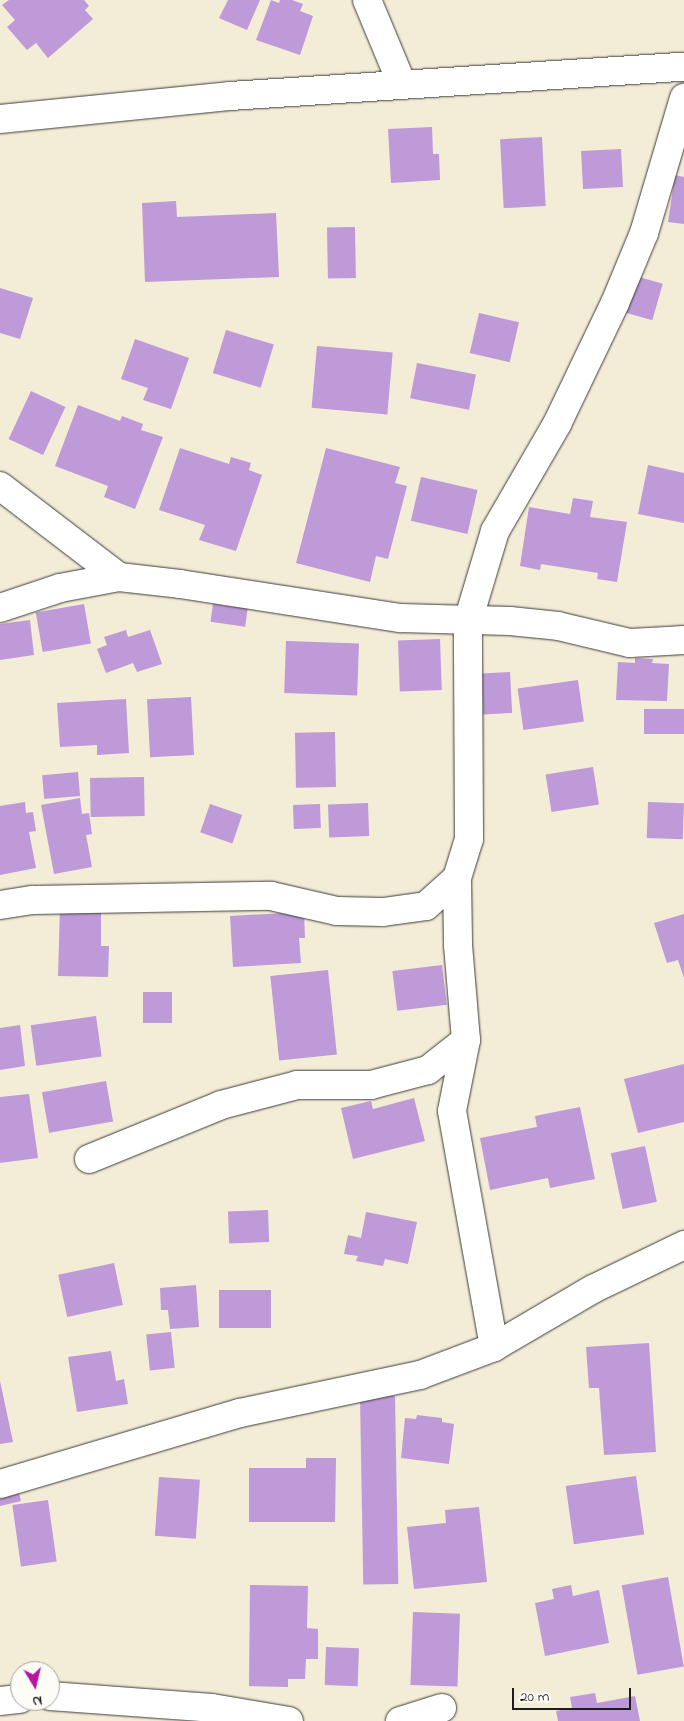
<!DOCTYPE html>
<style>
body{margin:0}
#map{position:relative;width:684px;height:1721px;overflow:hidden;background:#f3ecd7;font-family:"Indie Flower",sans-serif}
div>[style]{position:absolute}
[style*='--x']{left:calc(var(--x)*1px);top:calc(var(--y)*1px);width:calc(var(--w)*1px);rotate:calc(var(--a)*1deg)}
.building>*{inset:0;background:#be9ad8;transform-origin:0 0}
.roads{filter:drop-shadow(0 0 1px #3c3b38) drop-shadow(0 0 1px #3c3b38)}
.minor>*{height:28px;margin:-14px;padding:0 14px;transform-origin:14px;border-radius:14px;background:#fff}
span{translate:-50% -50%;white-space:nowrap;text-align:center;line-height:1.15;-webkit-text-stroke:4.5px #fdfcf7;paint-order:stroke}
.north{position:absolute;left:10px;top:1661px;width:50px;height:50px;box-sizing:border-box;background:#fdfcf7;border:1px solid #a3a29f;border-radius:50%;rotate:171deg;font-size:14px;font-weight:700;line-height:20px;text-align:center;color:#1c1c1c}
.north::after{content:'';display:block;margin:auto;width:18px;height:22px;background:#b5179e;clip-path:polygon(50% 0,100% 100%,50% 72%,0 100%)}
.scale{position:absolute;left:512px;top:1688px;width:119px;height:22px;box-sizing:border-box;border:2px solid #1c1c1c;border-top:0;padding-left:6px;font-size:15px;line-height:18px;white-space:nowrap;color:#1c1c1c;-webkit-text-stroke:4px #fdfcf7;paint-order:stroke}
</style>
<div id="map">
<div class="building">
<i style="clip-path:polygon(9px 0,84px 0,89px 6px,85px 10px,93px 19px,48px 58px,36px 43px,27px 50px,7px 27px,15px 20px,2px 5px)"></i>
<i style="clip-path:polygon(228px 0,260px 0,247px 30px,219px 18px)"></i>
<i style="clip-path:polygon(271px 0,279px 3px,280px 0,292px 0,303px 4px,300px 11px,313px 16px,300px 55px,256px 40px)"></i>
<i style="clip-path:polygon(432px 127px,433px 154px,439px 154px,440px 180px,391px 183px,388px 129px)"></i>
<i style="left:542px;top:137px;width:69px;height:42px;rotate:87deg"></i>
<i style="left:621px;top:149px;width:38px;height:40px;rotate:87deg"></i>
<i style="clip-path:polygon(675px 175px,684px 177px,684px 224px,668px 222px)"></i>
<i style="clip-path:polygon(176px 201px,177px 217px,276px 213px,279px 277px,145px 282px,142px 203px)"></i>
<i style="left:355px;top:227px;width:51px;height:28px;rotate:89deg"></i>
<i style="left:632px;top:275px;width:32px;height:38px;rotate:16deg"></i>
<i style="clip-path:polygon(0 288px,33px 298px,20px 339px,0 333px)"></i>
<i style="left:479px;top:313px;width:41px;height:41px;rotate:13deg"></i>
<i style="left:226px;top:330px;width:50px;height:45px;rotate:17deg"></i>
<i style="clip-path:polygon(135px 339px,189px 358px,171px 409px,143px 400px,148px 388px,121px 379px)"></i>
<i style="left:317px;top:346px;width:76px;height:62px;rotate:5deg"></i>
<i style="left:417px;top:363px;width:60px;height:36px;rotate:11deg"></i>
<i style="left:31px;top:391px;width:38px;height:53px;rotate:25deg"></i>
<i style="clip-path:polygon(78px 405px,120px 421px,122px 416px,143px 424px,141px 430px,163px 437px,135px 509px,104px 497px,108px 486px,55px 466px)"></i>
<i style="clip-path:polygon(180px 448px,229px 464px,231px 457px,251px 463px,249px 470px,262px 475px,236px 551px,199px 540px,205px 525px,159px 510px)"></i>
<i style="clip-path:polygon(326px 448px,400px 467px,395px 483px,407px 486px,388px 559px,376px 556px,370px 582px,296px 563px)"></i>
<i style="clip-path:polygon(648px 465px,684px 473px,684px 523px,638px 514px)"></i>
<i style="left:421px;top:477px;width:58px;height:45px;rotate:13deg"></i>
<i style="clip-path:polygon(573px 498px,593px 501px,590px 517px,627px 522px,617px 582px,597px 579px,598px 573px,541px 564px,540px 570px,520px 566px,529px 507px,570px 514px)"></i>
<i style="left:84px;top:604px;width:40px;height:49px;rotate:80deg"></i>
<i style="left:213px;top:604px;width:35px;height:18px;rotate:8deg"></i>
<i style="clip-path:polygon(30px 620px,34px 655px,0 660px,0 624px)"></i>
<i style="clip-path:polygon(126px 630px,128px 637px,150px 630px,162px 664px,137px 672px,133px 663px,106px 673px,97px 649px,107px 645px,104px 637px)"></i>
<i style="left:440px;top:639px;width:51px;height:42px;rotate:88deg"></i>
<i style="left:286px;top:641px;width:73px;height:52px;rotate:2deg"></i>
<i style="clip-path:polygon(635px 658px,653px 659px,652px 663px,669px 664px,667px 701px,616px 700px,618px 662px,635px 663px)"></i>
<i style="left:510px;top:672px;width:41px;height:29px;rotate:87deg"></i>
<i style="left:578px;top:680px;width:42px;height:61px;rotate:82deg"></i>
<i style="left:191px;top:697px;width:58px;height:44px;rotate:87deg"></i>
<i style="clip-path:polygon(126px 699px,129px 753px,97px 755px,97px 745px,60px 747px,57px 703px)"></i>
<i style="left:684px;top:709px;width:25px;height:40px;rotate:90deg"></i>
<i style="left:335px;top:732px;width:55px;height:40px;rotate:89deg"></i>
<i style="left:593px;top:767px;width:38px;height:48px;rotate:81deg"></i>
<i style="left:78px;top:772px;width:24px;height:36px;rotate:85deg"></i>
<i style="left:144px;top:777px;width:39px;height:54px;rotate:89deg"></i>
<i style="clip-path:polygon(80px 798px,82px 814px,89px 813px,92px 834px,86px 835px,92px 867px,54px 874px,41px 805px)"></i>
<i style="clip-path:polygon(25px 802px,26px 813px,33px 812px,36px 831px,29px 832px,36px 868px,0 875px,0 806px)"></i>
<i style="left:648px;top:802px;width:36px;height:36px;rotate:2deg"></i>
<i style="left:368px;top:803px;width:33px;height:40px;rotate:88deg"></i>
<i style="left:210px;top:804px;width:34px;height:30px;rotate:19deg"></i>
<i style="left:320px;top:804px;width:24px;height:27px;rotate:88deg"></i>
<i style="clip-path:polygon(60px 908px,101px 909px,101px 946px,109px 946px,108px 977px,58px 976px)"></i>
<i style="clip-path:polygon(304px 912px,305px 938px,299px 938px,301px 963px,233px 967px,230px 916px)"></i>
<i style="clip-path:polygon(684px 914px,684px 978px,678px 960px,667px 963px,654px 923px)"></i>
<i style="left:442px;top:965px;width:40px;height:50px;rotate:83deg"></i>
<i style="left:328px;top:970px;width:85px;height:58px;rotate:84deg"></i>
<i style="left:143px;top:992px;width:29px;height:31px"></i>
<i style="left:96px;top:1016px;width:41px;height:66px;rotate:82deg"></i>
<i style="clip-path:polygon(20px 1025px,25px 1066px,0 1070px,0 1028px)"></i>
<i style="clip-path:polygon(684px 1064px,684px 1122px,638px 1133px,624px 1079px)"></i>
<i style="left:106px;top:1081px;width:41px;height:65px;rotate:80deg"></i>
<i style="clip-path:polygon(29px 1094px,38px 1158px,0 1163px,0 1097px)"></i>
<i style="clip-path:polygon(414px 1098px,425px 1141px,353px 1159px,341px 1108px,371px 1101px,373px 1109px)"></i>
<i style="clip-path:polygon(580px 1107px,595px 1179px,550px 1188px,548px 1178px,490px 1190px,480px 1138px,537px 1127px,535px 1116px)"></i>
<i style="left:645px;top:1146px;width:57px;height:35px;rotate:78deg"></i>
<i style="left:268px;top:1210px;width:32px;height:40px;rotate:88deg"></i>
<i style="clip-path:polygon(366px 1212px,417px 1222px,408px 1264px,385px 1259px,383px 1266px,356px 1261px,358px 1256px,344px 1254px,348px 1235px,361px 1238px)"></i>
<i style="left:114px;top:1263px;width:43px;height:57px;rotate:78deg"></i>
<i style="clip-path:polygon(196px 1285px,199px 1327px,170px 1329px,168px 1310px,161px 1310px,160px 1288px)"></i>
<i style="left:271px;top:1290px;width:38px;height:52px;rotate:90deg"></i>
<i style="left:171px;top:1332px;width:36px;height:25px;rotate:84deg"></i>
<i style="clip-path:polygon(649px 1343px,656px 1452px,604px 1455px,599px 1388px,589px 1388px,586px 1347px)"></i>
<i style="clip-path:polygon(111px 1351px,116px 1381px,124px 1379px,128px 1404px,77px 1412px,68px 1357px)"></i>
<i style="clip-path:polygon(0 1381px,13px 1442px,0 1444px)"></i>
<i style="left:395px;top:1396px;width:188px;height:35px;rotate:89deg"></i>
<i style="clip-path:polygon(417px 1415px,442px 1418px,442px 1422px,454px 1424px,449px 1464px,401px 1458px,405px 1418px,416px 1419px)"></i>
<i style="clip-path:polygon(306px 1458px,336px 1458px,335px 1522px,249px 1522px,249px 1468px,306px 1468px)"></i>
<i style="left:636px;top:1476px;width:59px;height:71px;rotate:82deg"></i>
<i style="left:159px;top:1477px;width:41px;height:59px;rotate:4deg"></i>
<i style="clip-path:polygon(17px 1485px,21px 1501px,0 1506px,0 1489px)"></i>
<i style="left:48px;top:1500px;width:62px;height:36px;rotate:82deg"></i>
<i style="clip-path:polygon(479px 1507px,487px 1582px,414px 1589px,407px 1527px,446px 1523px,445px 1510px)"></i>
<i style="left:668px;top:1577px;width:91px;height:47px;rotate:80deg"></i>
<i style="clip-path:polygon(250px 1585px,308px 1586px,307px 1628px,318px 1629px,318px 1659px,306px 1659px,305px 1679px,288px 1679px,288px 1687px,249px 1686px)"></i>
<i style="clip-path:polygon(571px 1585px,573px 1596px,599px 1590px,609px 1643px,545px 1656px,535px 1603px,554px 1599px,552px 1589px)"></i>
<i style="left:413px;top:1612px;width:47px;height:73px;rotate:2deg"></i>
<i style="left:326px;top:1647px;width:33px;height:38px;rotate:2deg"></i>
<i style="clip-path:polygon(595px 1693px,597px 1703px,635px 1696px,640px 1721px,558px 1721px,556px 1711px,572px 1708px,570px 1697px)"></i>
</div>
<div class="roads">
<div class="minor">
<i style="--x:367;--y:0;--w:91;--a:67.4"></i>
<i style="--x:0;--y:119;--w:231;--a:-5.7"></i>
<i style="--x:230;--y:96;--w:455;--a:-3.7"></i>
<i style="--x:0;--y:486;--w:150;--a:37.4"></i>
<i style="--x:0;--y:608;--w:63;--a:-18.4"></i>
<i style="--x:60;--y:588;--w:60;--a:-10.6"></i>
<i style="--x:119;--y:577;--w:61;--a:6.5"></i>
<i style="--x:180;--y:584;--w:223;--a:8.8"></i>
<i style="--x:400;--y:618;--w:110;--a:1.6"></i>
<i style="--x:510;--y:621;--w:48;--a:5.9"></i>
<i style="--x:558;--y:626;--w:74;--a:13.3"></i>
<i style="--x:630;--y:643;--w:54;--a:-3.2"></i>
<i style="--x:457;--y:878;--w:67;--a:89.1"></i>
<i style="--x:458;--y:945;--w:95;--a:85.2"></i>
<i style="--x:466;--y:1040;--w:72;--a:101.2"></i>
<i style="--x:452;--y:1111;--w:240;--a:79.9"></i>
<i style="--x:0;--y:905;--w:33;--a:-9"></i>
<i style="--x:33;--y:900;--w:238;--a:-1"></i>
<i style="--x:271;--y:896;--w:68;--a:12.8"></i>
<i style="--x:337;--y:911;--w:46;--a:1.2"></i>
<i style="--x:383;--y:912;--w:43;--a:-7.9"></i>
<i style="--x:426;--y:906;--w:42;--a:-42.1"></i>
<i style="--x:457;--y:878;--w:41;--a:-72.9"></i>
<i style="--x:469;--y:839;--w:218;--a:-90.3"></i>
<i style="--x:468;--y:621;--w:94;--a:-73.3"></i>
<i style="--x:495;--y:531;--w:124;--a:-59.9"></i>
<i style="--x:557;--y:424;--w:134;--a:-64.4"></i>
<i style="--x:615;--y:303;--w:76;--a:-67.5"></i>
<i style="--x:644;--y:233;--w:141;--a:-73.5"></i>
<i style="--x:89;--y:1159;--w:143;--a:-22.2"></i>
<i style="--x:221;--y:1105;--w:79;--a:-14.7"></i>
<i style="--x:297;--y:1085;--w:74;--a:0"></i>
<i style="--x:371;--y:1085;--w:59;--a:-14.7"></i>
<i style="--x:428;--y:1070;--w:48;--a:-38.3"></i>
<i style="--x:0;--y:1484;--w:250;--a:-16.5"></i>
<i style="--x:240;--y:1413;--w:184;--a:-11.9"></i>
<i style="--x:420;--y:1375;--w:79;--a:-20.7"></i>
<i style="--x:494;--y:1347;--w:115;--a:-30.4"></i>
<i style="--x:593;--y:1289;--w:101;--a:-25.8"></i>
<i style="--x:50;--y:1696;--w:162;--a:4.2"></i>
<i style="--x:212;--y:1708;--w:78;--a:9.6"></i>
<i style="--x:0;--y:1701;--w:20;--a:-6"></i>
<i style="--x:400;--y:1721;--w:44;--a:-17.2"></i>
</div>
</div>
<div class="north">N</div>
<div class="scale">20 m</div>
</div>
